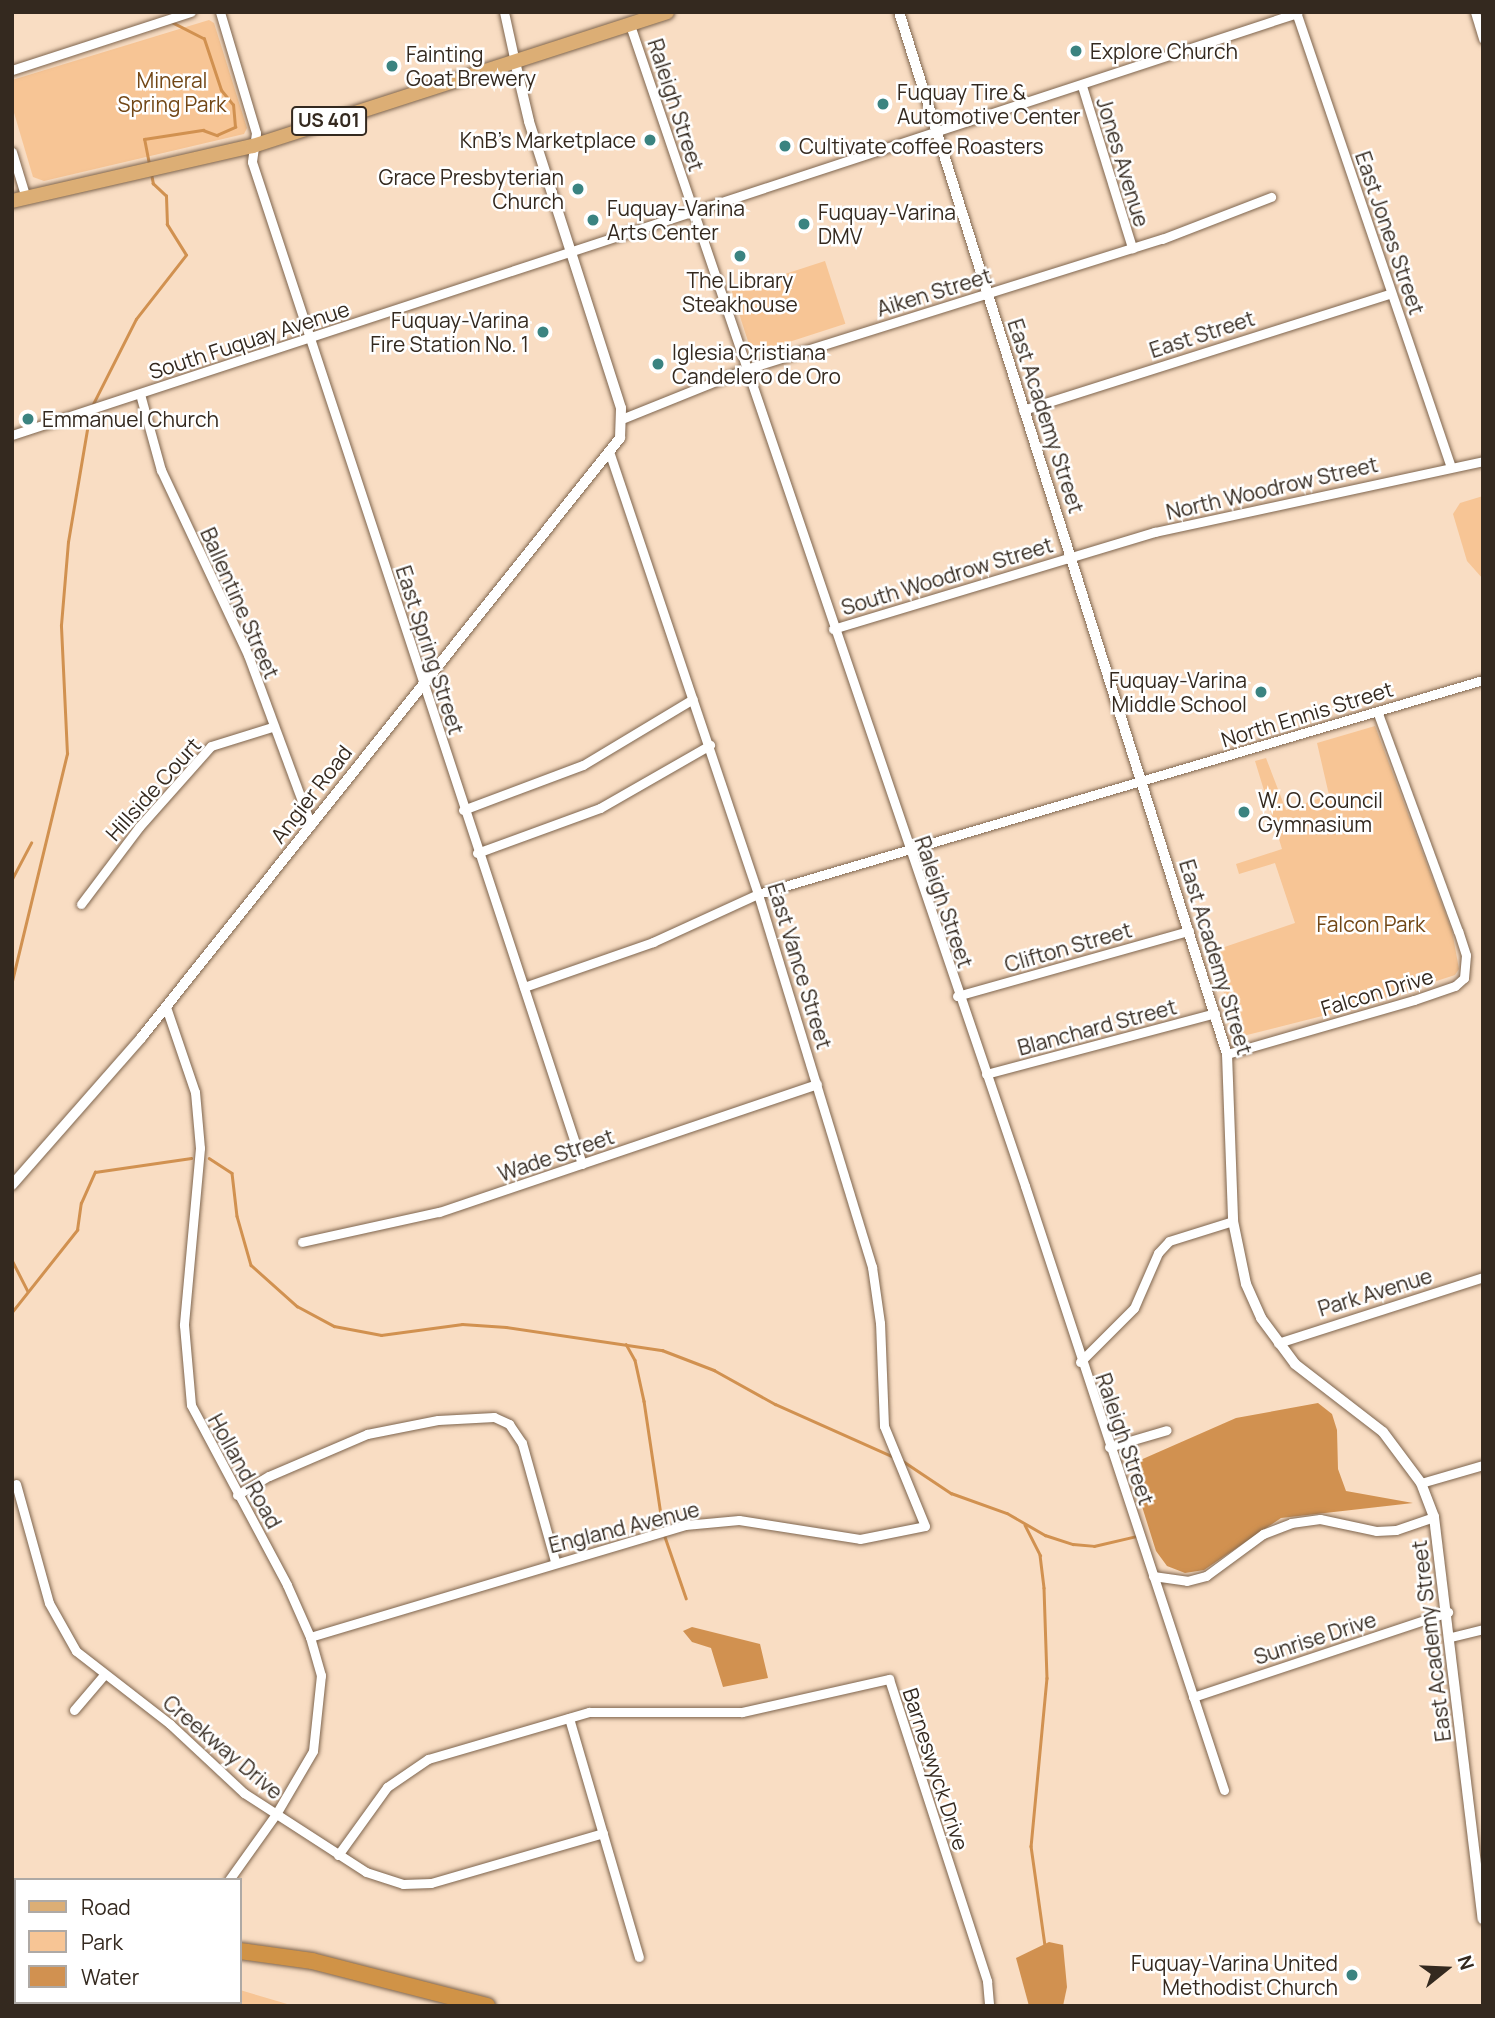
<!DOCTYPE html>
<style>
body{margin:0}
#map{position:relative;width:1495px;height:2018px;overflow:hidden;background:#f9ddc3;font-family:Manrope,sans-serif}
div>[style]{position:absolute}
[style*='--x']{left:calc(var(--x)*1px);top:calc(var(--y)*1px);width:calc(var(--w)*1px);rotate:calc(var(--a)*1deg)}
.green>*{inset:0;background:#f7c595;transform-origin:0 0}
.water>*{inset:0;background:#d19150}
.stream>*{height:2.5px;margin:-1.25px;padding:0 1.25px;transform-origin:1.25px;border-radius:1.25px;background:#d19150}
.roads{filter:drop-shadow(0 0 2px #7e654e) drop-shadow(0 0 2px #7e654e)}
.minor>*{height:9px;margin:-4.5px;padding:0 4.5px;transform-origin:4.5px;border-radius:4.5px;background:#fff}
.tertiary>*{height:10px;margin:-5px;padding:0 5px;transform-origin:5px;border-radius:5px;background:#fff}
.primary>*{height:14px;margin:-7px;padding:0 7px;transform-origin:7px;border-radius:7px;background:#dcae75}
.trunk>*{height:16px;margin:-8px;padding:0 8px;transform-origin:8px;border-radius:8px;background:#d09347}
.dots>*{width:19px;height:19px;translate:-50% -50%;box-sizing:border-box;border:4px solid #fff;border-radius:50%}
span{translate:-50% -50%;white-space:nowrap;text-align:center;line-height:1.15;-webkit-text-stroke:5px #fff;paint-order:stroke}
.shield-label span{padding:2px 5px;background:#fff;border:2px solid;border-radius:5px;-webkit-text-stroke-width:0}
.shield-label{font-size:19px;color:#34291f;font-weight:700}
.poi-label{font-size:21px;color:#34291f}
.left{translate:0 -50%;text-align:left}
.right{translate:-100% -50%;text-align:right}
.park-label{font-size:21px;color:#724716}
.street-label{font-size:21px;color:#34291f}
.frame{position:absolute;inset:0;border:14px solid #34291f;pointer-events:none}
.legend{position:absolute;left:14px;top:1878px;width:228px;height:126px;box-sizing:border-box;background:#fff;border:2px solid #aea9a5;margin:0;padding:9px 12px;list-style:none;font-size:21px;color:#34291f}
.legend li{display:flex;align-items:center;gap:14px;height:35px}
.legend b{width:35px;border:2px solid #aea9a5}
.north{position:absolute;left:1411px;top:1934px;width:70px;height:70px;-webkit-text-stroke:5px #fff;paint-order:stroke;rotate:72deg;font-size:19px;font-weight:700;line-height:28px;text-align:center;color:#34291f}
.north::after{content:'';display:block;margin:auto;width:24px;height:32px;background:#34291f;clip-path:polygon(50% 0,100% 100%,50% 72%,0 100%)}
</style>
<div id="map">
<div class="green">
<i style="clip-path:polygon(209px 20px,214px 23px,247px 128px,244px 134px,44px 181px,33px 177px,12px 106px,12px 80px)"></i>
<i style="left:825px;top:261px;width:66px;height:98px;rotate:72deg"></i>
<i style="clip-path:polygon(1483px 496px,1483px 579px,1467px 561px,1453px 514px,1460px 503px)"></i>
<i style="clip-path:polygon(1375px 726px,1452px 931px,1459px 969px,1455px 975px,1354px 1008px,1239px 1037px,1210px 952px,1295px 923px,1275px 863px,1239px 874px,1236px 864px,1282px 849px,1255px 761px,1266px 758px,1286px 810px,1329px 795px,1317px 743px)"></i>
<i style="clip-path:polygon(240px 1990px,294px 2006px,181px 2006px,240px 2002px)"></i>
</div>
<div class="water">
<i style="clip-path:polygon(1318px 1403px,1332px 1414px,1337px 1430px,1338px 1469px,1346px 1491px,1413px 1503px,1281px 1518px,1204px 1570px,1185px 1573px,1167px 1566px,1156px 1551px,1129px 1465px,1236px 1418px)"></i>
<i style="clip-path:polygon(692px 1627px,760px 1644px,768px 1678px,723px 1687px,711px 1648px,692px 1642px,683px 1631px)"></i>
<i style="clip-path:polygon(1049px 1942px,1063px 1945px,1067px 1987px,1063px 2006px,1029px 2006px,1016px 1958px)"></i>
</div>
<div class="stream">
<i style="--x:149;--y:164;--w:25;--a:-101"></i>
<i style="--x:144;--y:139;--w:60;--a:-8.7"></i>
<i style="--x:203;--y:130;--w:15;--a:20"></i>
<i style="--x:217;--y:135;--w:20;--a:-24"></i>
<i style="--x:235;--y:127;--w:22;--a:-95"></i>
<i style="--x:233;--y:105;--w:19;--a:-129"></i>
<i style="--x:221;--y:90;--w:54;--a:-108.4"></i>
<i style="--x:204;--y:39;--w:36;--a:-153"></i>
<i style="--x:92;--y:406;--w:97;--a:-63.2"></i>
<i style="--x:136;--y:319;--w:81;--a:-52"></i>
<i style="--x:186;--y:255;--w:36;--a:-122"></i>
<i style="--x:167;--y:225;--w:29;--a:-92"></i>
<i style="--x:166;--y:196;--w:18;--a:-137"></i>
<i style="--x:153;--y:184;--w:10;--a:-101"></i>
<i style="--x:12;--y:879;--w:41;--a:-62.2"></i>
<i style="--x:12;--y:981;--w:234;--a:-76.4"></i>
<i style="--x:67;--y:754;--w:129;--a:-92.7"></i>
<i style="--x:61;--y:625;--w:83;--a:-85.2"></i>
<i style="--x:68;--y:542;--w:132;--a:-80.4"></i>
<i style="--x:209;--y:1158;--w:27;--a:33"></i>
<i style="--x:232;--y:1173;--w:43;--a:83.4"></i>
<i style="--x:237;--y:1216;--w:51;--a:74.1"></i>
<i style="--x:251;--y:1265;--w:62;--a:41.7"></i>
<i style="--x:297;--y:1306;--w:42;--a:28.4"></i>
<i style="--x:334;--y:1326;--w:48;--a:10.8"></i>
<i style="--x:381;--y:1335;--w:82;--a:-7.7"></i>
<i style="--x:462;--y:1324;--w:44;--a:3.9"></i>
<i style="--x:506;--y:1327;--w:158;--a:8.4"></i>
<i style="--x:662;--y:1350;--w:56;--a:21"></i>
<i style="--x:714;--y:1370;--w:70;--a:29.1"></i>
<i style="--x:775;--y:1404;--w:130;--a:24"></i>
<i style="--x:12;--y:1260;--w:34;--a:63"></i>
<i style="--x:12;--y:1312;--w:105;--a:-51.6"></i>
<i style="--x:77;--y:1230;--w:27;--a:-82"></i>
<i style="--x:81;--y:1203;--w:34;--a:-66"></i>
<i style="--x:95;--y:1172;--w:97;--a:-8.3"></i>
<i style="--x:626;--y:1344;--w:18;--a:61"></i>
<i style="--x:635;--y:1360;--w:42;--a:77.6"></i>
<i style="--x:644;--y:1401;--w:128;--a:81.5"></i>
<i style="--x:903;--y:1461;--w:58;--a:33.7"></i>
<i style="--x:951;--y:1493;--w:59;--a:19.7"></i>
<i style="--x:1007;--y:1513;--w:44;--a:30.1"></i>
<i style="--x:1045;--y:1535;--w:29;--a:18"></i>
<i style="--x:1073;--y:1544;--w:21;--a:5"></i>
<i style="--x:1094;--y:1546;--w:44;--a:-13.1"></i>
<i style="--x:1025;--y:1525;--w:34;--a:63"></i>
<i style="--x:1040;--y:1555;--w:33;--a:83"></i>
<i style="--x:1044;--y:1588;--w:90;--a:88.1"></i>
<i style="--x:1047;--y:1678;--w:169;--a:95.4"></i>
<i style="--x:1031;--y:1846;--w:101;--a:82"></i>
<i style="--x:664;--y:1534;--w:68;--a:71"></i>
</div>
<div class="roads">
<div class="minor">
<i style="--x:220;--y:12;--w:126;--a:73.4"></i>
<i style="--x:256;--y:133;--w:29;--a:98"></i>
<i style="--x:252;--y:162;--w:1055;--a:71.77"></i>
<i style="--x:504;--y:12;--w:51;--a:77.6"></i>
<i style="--x:1296;--y:12;--w:478;--a:71.2"></i>
<i style="--x:1475;--y:12;--w:28;--a:73"></i>
<i style="--x:630;--y:25;--w:1226;--a:71.21"></i>
<i style="--x:1025;--y:1186;--w:636;--a:71.76"></i>
<i style="--x:12;--y:70;--w:188;--a:-18"></i>
<i style="--x:1082;--y:86;--w:170;--a:72.8"></i>
<i style="--x:12;--y:152;--w:48;--a:73.1"></i>
<i style="--x:140;--y:394;--w:79;--a:74.6"></i>
<i style="--x:161;--y:470;--w:204;--a:64.8"></i>
<i style="--x:248;--y:655;--w:181;--a:69.7"></i>
<i style="--x:1023;--y:410;--w:386;--a:-17.6"></i>
<i style="--x:624;--y:418;--w:131;--a:-21.9"></i>
<i style="--x:746;--y:369;--w:436;--a:-17.4"></i>
<i style="--x:1162;--y:239;--w:117;--a:-21.1"></i>
<i style="--x:12;--y:435;--w:1353;--a:-18.18"></i>
<i style="--x:833;--y:629;--w:336;--a:-16.8"></i>
<i style="--x:1155;--y:532;--w:336;--a:-12.2"></i>
<i style="--x:463;--y:810;--w:128;--a:-20.6"></i>
<i style="--x:583;--y:765;--w:128;--a:-31"></i>
<i style="--x:477;--y:853;--w:131;--a:-20.1"></i>
<i style="--x:600;--y:808;--w:127;--a:-29.8"></i>
<i style="--x:81;--y:904;--w:96;--a:-53"></i>
<i style="--x:139;--y:827;--w:108;--a:-48.4"></i>
<i style="--x:211;--y:746;--w:64;--a:-17.3"></i>
<i style="--x:524;--y:987;--w:137;--a:-19.2"></i>
<i style="--x:653;--y:942;--w:115;--a:-24.6"></i>
<i style="--x:758;--y:894;--w:756;--a:-16.45"></i>
<i style="--x:957;--y:996;--w:241;--a:-15.7"></i>
<i style="--x:166;--y:1007;--w:90;--a:71.2"></i>
<i style="--x:195;--y:1092;--w:56;--a:84.9"></i>
<i style="--x:200;--y:1148;--w:178;--a:95.2"></i>
<i style="--x:184;--y:1325;--w:80;--a:85"></i>
<i style="--x:191;--y:1405;--w:204;--a:61.9"></i>
<i style="--x:287;--y:1585;--w:57;--a:66.1"></i>
<i style="--x:310;--y:1637;--w:40;--a:74"></i>
<i style="--x:321;--y:1675;--w:76;--a:96"></i>
<i style="--x:313;--y:1751;--w:73;--a:120.4"></i>
<i style="--x:276;--y:1814;--w:81;--a:125.5"></i>
<i style="--x:1227;--y:1054;--w:195;--a:-16.1"></i>
<i style="--x:1414;--y:1000;--w:43;--a:-18.9"></i>
<i style="--x:1455;--y:986;--w:12;--a:-42"></i>
<i style="--x:1464;--y:978;--w:23;--a:-85"></i>
<i style="--x:1466;--y:955;--w:25;--a:-108"></i>
<i style="--x:1458;--y:931;--w:234;--a:-110.2"></i>
<i style="--x:986;--y:1074;--w:237;--a:-14.9"></i>
<i style="--x:302;--y:1242;--w:140;--a:-12.4"></i>
<i style="--x:439;--y:1212;--w:399;--a:-18.7"></i>
<i style="--x:1278;--y:1343;--w:215;--a:-17.8"></i>
<i style="--x:1080;--y:1362;--w:76;--a:-45"></i>
<i style="--x:1134;--y:1308;--w:60;--a:-66.4"></i>
<i style="--x:1158;--y:1253;--w:16;--a:-47"></i>
<i style="--x:1169;--y:1241;--w:67;--a:-17.4"></i>
<i style="--x:1109;--y:1447;--w:60;--a:-16.3"></i>
<i style="--x:1421;--y:1483;--w:65;--a:-16.2"></i>
<i style="--x:16;--y:1484;--w:123;--a:74.5"></i>
<i style="--x:49;--y:1603;--w:55;--a:60.6"></i>
<i style="--x:76;--y:1651;--w:119;--a:37.8"></i>
<i style="--x:170;--y:1724;--w:101;--a:43"></i>
<i style="--x:244;--y:1793;--w:145;--a:32.9"></i>
<i style="--x:366;--y:1872;--w:39;--a:18"></i>
<i style="--x:403;--y:1884;--w:28;--a:-2"></i>
<i style="--x:431;--y:1883;--w:179;--a:-16.2"></i>
<i style="--x:237;--y:1495;--w:37;--a:-31"></i>
<i style="--x:269;--y:1476;--w:107;--a:-23.2"></i>
<i style="--x:367;--y:1434;--w:72;--a:-11.2"></i>
<i style="--x:438;--y:1420;--w:56;--a:-3.1"></i>
<i style="--x:494;--y:1417;--w:17;--a:25"></i>
<i style="--x:509;--y:1424;--w:23;--a:56"></i>
<i style="--x:522;--y:1443;--w:123;--a:74.4"></i>
<i style="--x:1153;--y:1576;--w:34;--a:8"></i>
<i style="--x:1187;--y:1581;--w:20;--a:-15"></i>
<i style="--x:1206;--y:1576;--w:71;--a:-36.4"></i>
<i style="--x:1263;--y:1534;--w:30;--a:-21"></i>
<i style="--x:1291;--y:1523;--w:29;--a:-8"></i>
<i style="--x:1320;--y:1519;--w:57;--a:12.1"></i>
<i style="--x:1376;--y:1531;--w:20;--a:-3"></i>
<i style="--x:1396;--y:1530;--w:40;--a:-18.9"></i>
<i style="--x:310;--y:1637;--w:391;--a:-16.6"></i>
<i style="--x:685;--y:1525;--w:54;--a:-5.3"></i>
<i style="--x:739;--y:1520;--w:122;--a:8.9"></i>
<i style="--x:860;--y:1539;--w:66;--a:-11.3"></i>
<i style="--x:925;--y:1526;--w:108;--a:-112.3"></i>
<i style="--x:884;--y:1426;--w:103;--a:-92.2"></i>
<i style="--x:880;--y:1323;--w:57;--a:-98.1"></i>
<i style="--x:872;--y:1267;--w:390;--a:-107"></i>
<i style="--x:758;--y:894;--w:466;--a:-108.6"></i>
<i style="--x:1451;--y:1637;--w:33;--a:-14"></i>
<i style="--x:1193;--y:1697;--w:269;--a:-18.4"></i>
<i style="--x:74;--y:1710;--w:45;--a:-49.5"></i>
<i style="--x:569;--y:1718;--w:249;--a:73.7"></i>
<i style="--x:338;--y:1855;--w:84;--a:-54.2"></i>
<i style="--x:387;--y:1787;--w:50;--a:-34.3"></i>
<i style="--x:428;--y:1759;--w:168;--a:-16.3"></i>
<i style="--x:589;--y:1712;--w:153;--a:0"></i>
<i style="--x:742;--y:1712;--w:151;--a:-12.7"></i>
<i style="--x:889;--y:1679;--w:318;--a:72"></i>
<i style="--x:987;--y:1981;--w:25;--a:85"></i>
<i style="--x:147;--y:2006;--w:4;--a:-63"></i>
</div>
<div class="tertiary">
<i style="--x:899;--y:12;--w:1092;--a:72.53"></i>
<i style="--x:1227;--y:1054;--w:167;--a:87.9"></i>
<i style="--x:1233;--y:1221;--w:64;--a:78.3"></i>
<i style="--x:1246;--y:1284;--w:37;--a:66"></i>
<i style="--x:1261;--y:1318;--w:57;--a:53.5"></i>
<i style="--x:1295;--y:1364;--w:111;--a:37.7"></i>
<i style="--x:1383;--y:1432;--w:64;--a:53.3"></i>
<i style="--x:1421;--y:1483;--w:36;--a:69"></i>
<i style="--x:1434;--y:1517;--w:405;--a:83.1"></i>
<i style="--x:12;--y:1185;--w:196;--a:-48.7"></i>
<i style="--x:141;--y:1038;--w:768;--a:-51.4"></i>
<i style="--x:620;--y:438;--w:30;--a:-88"></i>
<i style="--x:621;--y:408;--w:301;--a:-107.8"></i>
<i style="--x:529;--y:121;--w:61;--a:-103.3"></i>
</div>
<div class="primary">
<i style="--x:12;--y:201;--w:247;--a:-12.9"></i>
<i style="--x:253;--y:146;--w:435;--a:-17.9"></i>
</div>
<div class="trunk">
<i style="--x:12;--y:1926;--w:4;--a:14"></i>
<i style="--x:240;--y:1951;--w:73;--a:7.9"></i>
<i style="--x:312;--y:1961;--w:181;--a:14.4"></i>
</div>
</div>
<div class="dots">
<i style="left:1076px;top:51px;background:#3b8380"></i>
<i style="left:392px;top:66px;background:#3b8380"></i>
<i style="left:883px;top:104px;background:#3b8380"></i>
<i style="left:650px;top:140px;background:#3b8380"></i>
<i style="left:785px;top:146px;background:#3b8380"></i>
<i style="left:578px;top:189px;background:#3b8380"></i>
<i style="left:593px;top:220px;background:#3b8380"></i>
<i style="left:804px;top:224px;background:#3b8380"></i>
<i style="left:740px;top:256px;background:#3b8380"></i>
<i style="left:543px;top:332px;background:#3b8380"></i>
<i style="left:658px;top:364px;background:#3b8380"></i>
<i style="left:28px;top:419px;background:#3b8380"></i>
<i style="left:1261px;top:692px;background:#3b8380"></i>
<i style="left:1244px;top:812px;background:#3b8380"></i>
<i style="left:1352px;top:1975px;background:#3b8380"></i>
</div>
<div class="shield-label">
<span style="left:329px;top:121px">US 401</span>
</div>
<div class="poi-label">
<span class="left" style="left:1090px;top:51px">Explore Church</span>
<span class="left" style="left:406px;top:66px">Fainting<br>Goat Brewery</span>
<span class="left" style="left:897px;top:104px">Fuquay Tire &amp;<br>Automotive Center</span>
<span class="right" style="left:636px;top:140px">KnB's Marketplace</span>
<span class="left" style="left:799px;top:146px">Cultivate coffee Roasters</span>
<span class="right" style="left:564px;top:189px">Grace Presbyterian<br>Church</span>
<span class="left" style="left:607px;top:220px">Fuquay-Varina<br>Arts Center</span>
<span class="left" style="left:818px;top:224px">Fuquay-Varina<br>DMV</span>
<span style="left:740px;top:292px">The Library<br>Steakhouse</span>
<span class="right" style="left:529px;top:332px">Fuquay-Varina<br>Fire Station No. 1</span>
<span class="left" style="left:672px;top:364px">Iglesia Cristiana<br>Candelero de Oro</span>
<span class="left" style="left:42px;top:419px">Emmanuel Church</span>
<span class="right" style="left:1247px;top:692px">Fuquay-Varina<br>Middle School</span>
<span class="left" style="left:1258px;top:812px">W. O. Council<br>Gymnasium</span>
<span class="right" style="left:1338px;top:1975px">Fuquay-Varina United<br>Methodist Church</span>
</div>
<div class="park-label">
<span style="left:172px;top:92px">Mineral<br>Spring Park</span>
<span style="left:1371px;top:924px">Falcon Park</span>
</div>
<div class="street-label">
<span style="left:676px;top:105px;rotate:72deg">Raleigh Street</span>
<span style="left:1123px;top:162px;rotate:73deg">Jones Avenue</span>
<span style="left:1390px;top:233px;rotate:71deg">East Jones Street</span>
<span style="left:934px;top:292px;rotate:-17deg">Aiken Street</span>
<span style="left:1202px;top:334px;rotate:-18deg">East Street</span>
<span style="left:249px;top:340px;rotate:-18deg">South Fuquay Avenue</span>
<span style="left:1046px;top:416px;rotate:72deg">East Academy Street</span>
<span style="left:1272px;top:488px;rotate:-13deg">North Woodrow Street</span>
<span style="left:947px;top:576px;rotate:-17deg">South Woodrow Street</span>
<span style="left:240px;top:603px;rotate:66deg">Ballentine Street</span>
<span style="left:430px;top:650px;rotate:72deg">East Spring Street</span>
<span style="left:1307px;top:714px;rotate:-17deg">North Ennis Street</span>
<span style="left:153px;top:789px;rotate:-48deg">Hillside Court</span>
<span style="left:311px;top:794px;rotate:-52deg">Angier Road</span>
<span style="left:944px;top:902px;rotate:71deg">Raleigh Street</span>
<span style="left:1068px;top:947px;rotate:-16deg">Clifton Street</span>
<span style="left:1216px;top:957px;rotate:73deg">East Academy Street</span>
<span style="left:800px;top:966px;rotate:73deg">East Vance Street</span>
<span style="left:1377px;top:992px;rotate:-17deg">Falcon Drive</span>
<span style="left:1097px;top:1027px;rotate:-15deg">Blanchard Street</span>
<span style="left:556px;top:1155px;rotate:-19deg">Wade Street</span>
<span style="left:1375px;top:1292px;rotate:-17deg">Park Avenue</span>
<span style="left:1125px;top:1439px;rotate:71deg">Raleigh Street</span>
<span style="left:245px;top:1471px;rotate:61deg">Holland Road</span>
<span style="left:624px;top:1527px;rotate:-14deg">England Avenue</span>
<span style="left:1315px;top:1638px;rotate:-18deg">Sunrise Drive</span>
<span style="left:1431px;top:1641px;rotate:-97deg">East Academy Street</span>
<span style="left:223px;top:1747px;rotate:40deg">Creekway Drive</span>
<span style="left:936px;top:1769px;rotate:72deg">Barneswyck Drive</span>
</div>
<div class="frame"></div>
<ul class="legend">
<li><b style="height:9px;background:#dcae75"></b>Road</li>
<li><b style="height:19px;background:#f7c595"></b>Park</li>
<li><b style="height:19px;background:#d19150"></b>Water</li>
</ul>
<div class="north">N</div>
</div>
